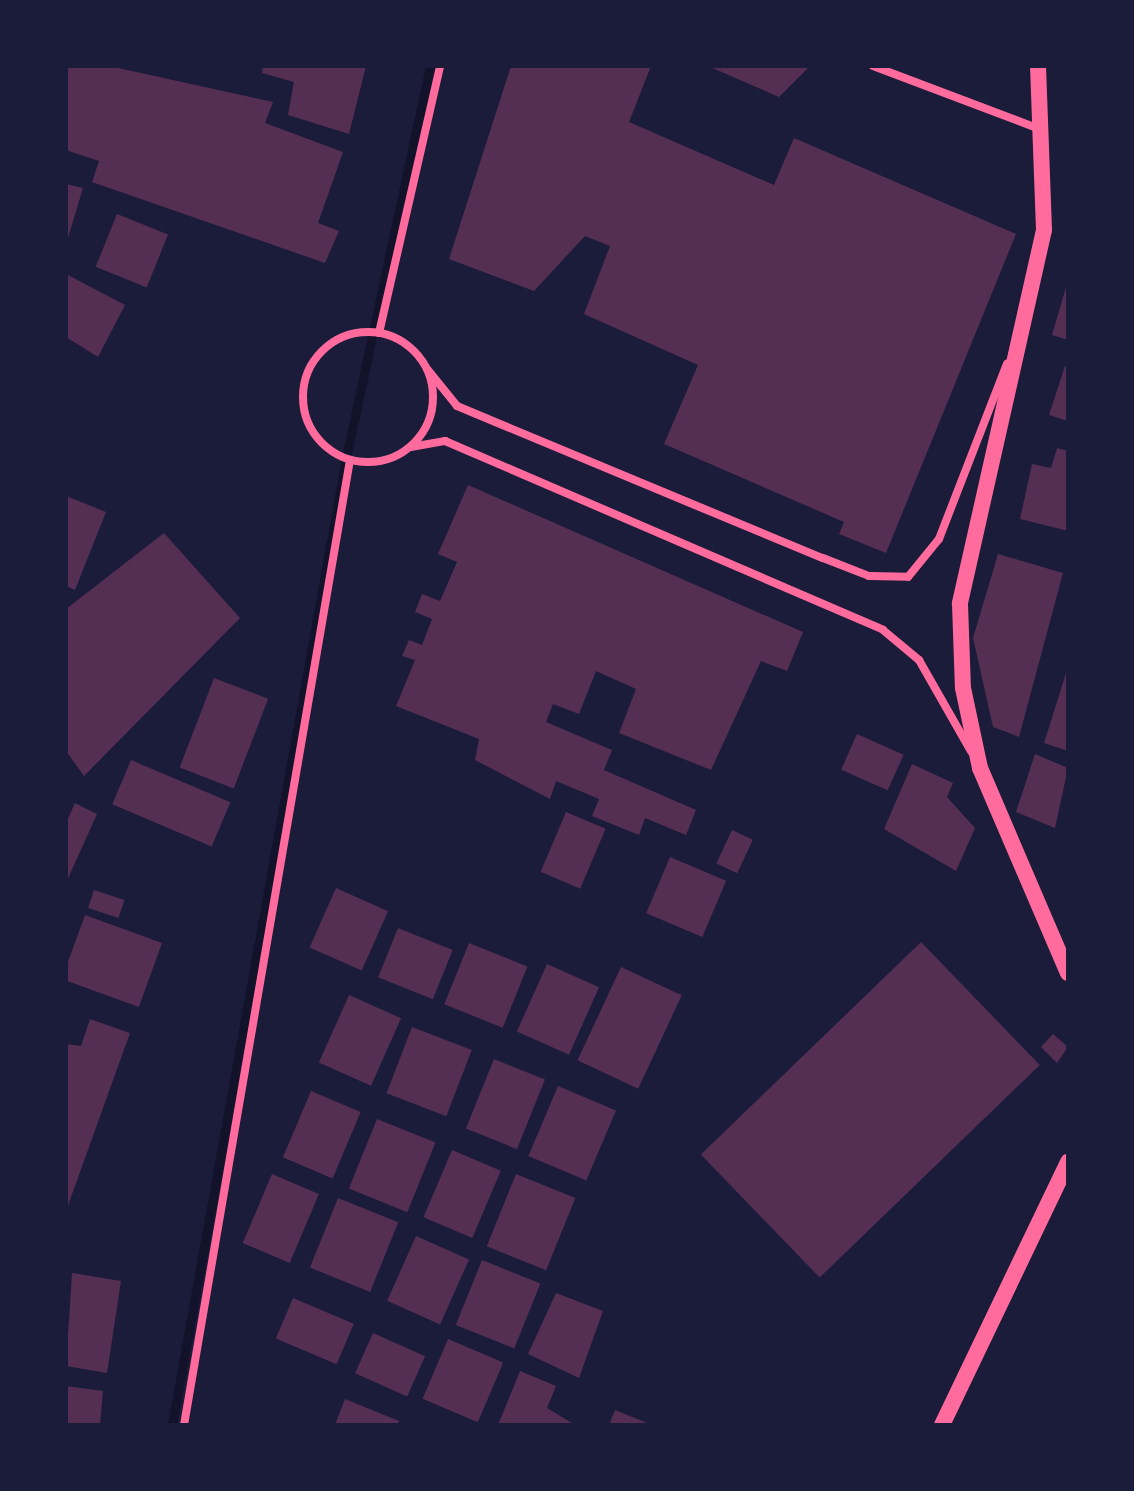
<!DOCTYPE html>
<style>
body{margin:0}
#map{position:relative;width:1134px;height:1491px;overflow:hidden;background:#1b1b3a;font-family:"Roboto Condensed",sans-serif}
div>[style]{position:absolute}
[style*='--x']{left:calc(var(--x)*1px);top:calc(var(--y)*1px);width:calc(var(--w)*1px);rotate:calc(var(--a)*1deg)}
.stream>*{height:9px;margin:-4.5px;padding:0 4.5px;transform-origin:4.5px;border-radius:4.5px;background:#12122b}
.building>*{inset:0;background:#542f53;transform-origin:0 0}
.minor>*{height:8px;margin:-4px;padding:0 4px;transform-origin:4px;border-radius:4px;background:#ff6b9d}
.minor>.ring{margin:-4px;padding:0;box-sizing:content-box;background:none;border:8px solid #ff6b9d;border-radius:50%}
.secondary>*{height:16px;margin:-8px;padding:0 8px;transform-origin:8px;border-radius:8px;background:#ff6b9d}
span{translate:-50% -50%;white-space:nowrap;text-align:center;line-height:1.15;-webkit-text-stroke:8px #1b1b3a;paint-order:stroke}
.frame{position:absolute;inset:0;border:68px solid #1b1b3a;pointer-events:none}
</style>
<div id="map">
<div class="stream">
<i style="--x:172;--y:1425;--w:983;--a:-79.8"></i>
<i style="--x:346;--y:458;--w:401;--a:-77.9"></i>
</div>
<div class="building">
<i style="clip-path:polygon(67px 66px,109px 66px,273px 102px,265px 123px,343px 152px,318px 223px,339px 231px,325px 263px,92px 182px,99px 161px,66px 150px)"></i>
<i style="clip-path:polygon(263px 66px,366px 66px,349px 134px,288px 115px,294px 82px,262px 73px)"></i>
<i style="clip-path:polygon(511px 66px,651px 66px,629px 122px,774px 185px,794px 138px,1016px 234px,886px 553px,839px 534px,844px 522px,664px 444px,698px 365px,584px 314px,610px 246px,585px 236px,534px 291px,449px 259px)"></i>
<i style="clip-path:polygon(708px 66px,810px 66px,779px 97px)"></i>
<i style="clip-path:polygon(66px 184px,83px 188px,67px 241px,66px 241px)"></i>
<i style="left:117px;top:214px;width:55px;height:57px;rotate:22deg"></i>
<i style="clip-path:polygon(66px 274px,125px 305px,98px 357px,66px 337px)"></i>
<i style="clip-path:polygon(1067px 284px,1068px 284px,1068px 340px,1052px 335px)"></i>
<i style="clip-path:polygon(1065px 366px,1068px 367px,1068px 421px,1049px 415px)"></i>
<i style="clip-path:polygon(1057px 448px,1068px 451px,1068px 531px,1020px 519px,1032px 464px,1051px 468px)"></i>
<i style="clip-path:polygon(468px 485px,803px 632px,787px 671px,761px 661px,711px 770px,619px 733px,636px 689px,596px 671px,579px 714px,553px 704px,546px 722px,612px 750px,604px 770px,696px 810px,686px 835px,645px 818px,639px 835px,592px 816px,599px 799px,556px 781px,550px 799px,475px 760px,479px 739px,396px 706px,415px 660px,402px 656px,409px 640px,422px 645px,432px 619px,415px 612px,422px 594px,440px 601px,457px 562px,438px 554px)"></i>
<i style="clip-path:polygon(66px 496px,106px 512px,75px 590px,66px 586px)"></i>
<i style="clip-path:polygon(164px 533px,240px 618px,84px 776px,66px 751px,66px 609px)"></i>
<i style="clip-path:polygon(998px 554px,1063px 573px,1019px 737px,993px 727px,973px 638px)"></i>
<i style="clip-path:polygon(1067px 670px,1068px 670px,1068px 751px,1044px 743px)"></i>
<i style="left:214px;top:678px;width:58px;height:96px;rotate:21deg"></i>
<i style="left:857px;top:734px;width:51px;height:39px;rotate:24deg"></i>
<i style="clip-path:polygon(1035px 754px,1068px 768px,1055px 828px,1016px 812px)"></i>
<i style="left:131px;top:760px;width:108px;height:48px;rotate:23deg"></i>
<i style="clip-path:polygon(912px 764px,953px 783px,947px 797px,975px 828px,956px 871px,884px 829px)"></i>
<i style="clip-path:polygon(75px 803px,97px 814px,66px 883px,66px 823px)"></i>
<i style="left:566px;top:812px;width:43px;height:65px;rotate:23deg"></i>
<i style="left:732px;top:830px;width:23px;height:37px;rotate:25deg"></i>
<i style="left:670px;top:857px;width:61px;height:61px;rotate:23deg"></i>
<i style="left:336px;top:888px;width:57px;height:65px;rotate:24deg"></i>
<i style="left:94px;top:890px;width:32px;height:19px;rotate:18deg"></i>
<i style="left:85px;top:915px;width:82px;height:68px;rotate:20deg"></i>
<i style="left:398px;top:928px;width:59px;height:53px;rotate:22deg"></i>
<i style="left:921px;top:942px;width:171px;height:306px;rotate:46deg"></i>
<i style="left:469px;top:943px;width:63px;height:66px;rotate:22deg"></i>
<i style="left:547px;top:964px;width:57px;height:74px;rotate:24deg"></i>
<i style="left:621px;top:967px;width:67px;height:103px;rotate:25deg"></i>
<i style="left:349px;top:995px;width:57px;height:74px;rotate:24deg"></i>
<i style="clip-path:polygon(90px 1019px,130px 1033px,66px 1211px,66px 1044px,81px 1046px)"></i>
<i style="left:412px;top:1027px;width:64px;height:71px;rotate:21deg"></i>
<i style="clip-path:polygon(1053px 1034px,1068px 1047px,1057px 1063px,1041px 1047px)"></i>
<i style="left:494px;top:1059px;width:55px;height:75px;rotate:22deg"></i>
<i style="left:558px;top:1086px;width:63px;height:76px;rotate:23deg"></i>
<i style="left:311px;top:1091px;width:54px;height:72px;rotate:23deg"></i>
<i style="left:377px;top:1119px;width:63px;height:75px;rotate:22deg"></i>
<i style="left:452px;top:1150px;width:53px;height:73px;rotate:23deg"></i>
<i style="left:272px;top:1174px;width:51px;height:75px;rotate:23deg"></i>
<i style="left:516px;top:1174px;width:64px;height:78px;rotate:22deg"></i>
<i style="left:338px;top:1198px;width:65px;height:75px;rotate:22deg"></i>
<i style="left:416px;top:1236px;width:58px;height:71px;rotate:24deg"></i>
<i style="left:482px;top:1260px;width:63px;height:70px;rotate:22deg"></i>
<i style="clip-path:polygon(72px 1273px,121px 1281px,107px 1373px,66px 1366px)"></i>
<i style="clip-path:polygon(556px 1293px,603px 1311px,579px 1378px,528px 1354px)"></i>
<i style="left:293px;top:1298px;width:66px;height:44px;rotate:23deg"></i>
<i style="left:373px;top:1333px;width:57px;height:44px;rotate:24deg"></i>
<i style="left:448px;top:1339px;width:60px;height:65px;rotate:23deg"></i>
<i style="clip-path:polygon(520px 1371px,556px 1386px,547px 1408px,575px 1425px,498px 1425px)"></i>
<i style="clip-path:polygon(66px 1386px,103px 1391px,100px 1425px,66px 1425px)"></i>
<i style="clip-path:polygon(345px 1399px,399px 1421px,397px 1425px,335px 1425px)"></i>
<i style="clip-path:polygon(615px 1410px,652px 1425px,609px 1425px)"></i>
</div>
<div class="minor">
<i style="--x:873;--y:66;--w:178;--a:20.7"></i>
<i class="ring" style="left:303px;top:332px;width:122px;height:122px"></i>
<i style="--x:379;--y:333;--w:274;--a:-77.1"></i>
<i style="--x:428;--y:370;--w:46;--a:51.1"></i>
<i style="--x:457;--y:406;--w:396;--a:22.6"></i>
<i style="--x:823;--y:558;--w:49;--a:21.4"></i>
<i style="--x:869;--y:576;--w:39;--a:1"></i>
<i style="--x:908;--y:577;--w:49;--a:-50.8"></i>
<i style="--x:939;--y:539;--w:188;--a:-68.8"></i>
<i style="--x:411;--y:447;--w:35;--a:-10"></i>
<i style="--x:445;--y:441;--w:477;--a:23.3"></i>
<i style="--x:883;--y:630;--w:47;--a:39.8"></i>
<i style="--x:919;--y:660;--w:105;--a:60.3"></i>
<i style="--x:184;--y:1425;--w:979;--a:-80.24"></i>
</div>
<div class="secondary">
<i style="--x:1038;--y:66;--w:164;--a:87.9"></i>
<i style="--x:1044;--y:230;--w:383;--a:102.7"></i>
<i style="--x:960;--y:604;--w:84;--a:88"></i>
<i style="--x:963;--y:688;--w:82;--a:78"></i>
<i style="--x:980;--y:768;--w:223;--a:66.8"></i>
<i style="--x:942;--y:1425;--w:292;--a:-64.4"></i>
</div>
<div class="frame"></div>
</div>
